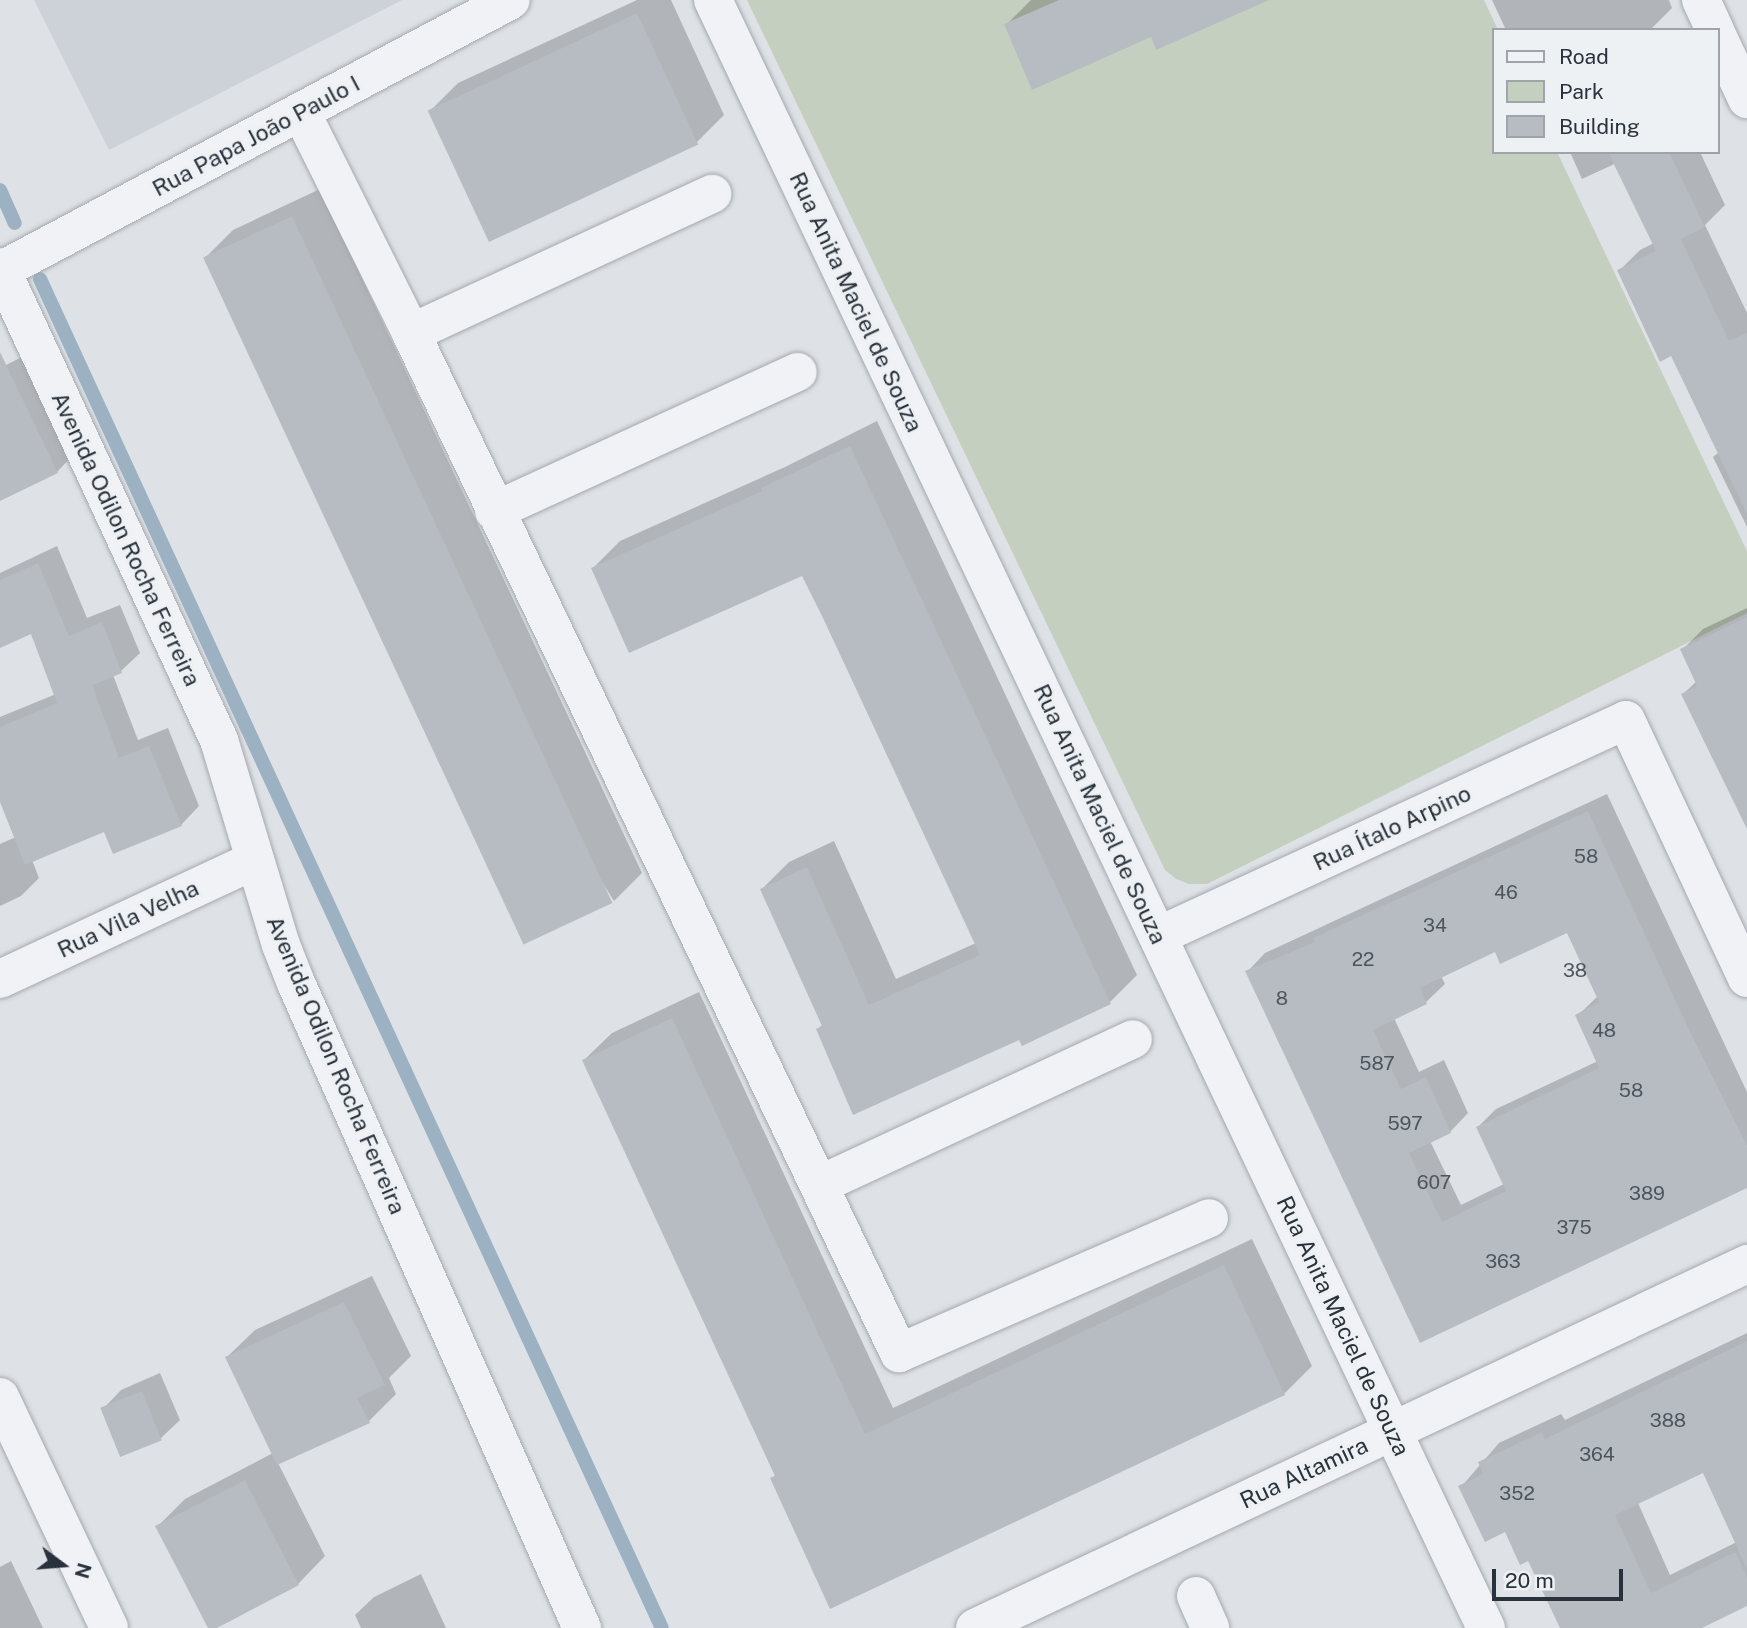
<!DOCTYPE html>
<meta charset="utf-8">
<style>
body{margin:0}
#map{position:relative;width:1747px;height:1628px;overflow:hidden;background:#dee2e6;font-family:"Public Sans",sans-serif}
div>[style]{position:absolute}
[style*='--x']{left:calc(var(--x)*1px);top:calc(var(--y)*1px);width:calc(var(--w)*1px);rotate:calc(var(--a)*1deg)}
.built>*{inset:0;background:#cdd1d8}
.green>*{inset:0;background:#c5cfc0}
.shadow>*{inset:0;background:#0003}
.stream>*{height:14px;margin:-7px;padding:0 7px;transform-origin:7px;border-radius:7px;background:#9cb2c3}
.building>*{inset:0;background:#b6bcc2;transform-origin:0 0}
.roads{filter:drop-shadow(0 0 2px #a4a9b0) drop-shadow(0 0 2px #a4a9b0)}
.minor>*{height:38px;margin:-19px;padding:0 19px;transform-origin:19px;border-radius:19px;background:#f0f2f5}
.tertiary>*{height:38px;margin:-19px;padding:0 19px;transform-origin:19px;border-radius:19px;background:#f0f2f5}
span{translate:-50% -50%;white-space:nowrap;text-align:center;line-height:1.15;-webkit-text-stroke:6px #edf1f4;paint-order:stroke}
.number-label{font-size:19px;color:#4c545e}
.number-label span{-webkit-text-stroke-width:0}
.street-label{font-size:23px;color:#29313c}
.legend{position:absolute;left:1492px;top:28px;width:228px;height:126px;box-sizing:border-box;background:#edf1f4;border:2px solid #9fa4aa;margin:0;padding:9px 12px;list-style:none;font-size:21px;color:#29313c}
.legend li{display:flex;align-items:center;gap:14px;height:35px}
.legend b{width:35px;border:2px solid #9fa4aa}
.north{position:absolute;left:28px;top:1530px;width:70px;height:70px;-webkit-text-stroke:5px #edf1f4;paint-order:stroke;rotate:106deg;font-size:19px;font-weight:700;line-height:28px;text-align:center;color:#29313c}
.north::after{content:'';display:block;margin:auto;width:24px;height:32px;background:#29313c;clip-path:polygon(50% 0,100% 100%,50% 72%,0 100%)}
.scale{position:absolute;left:1492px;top:1569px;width:131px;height:32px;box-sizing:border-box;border:4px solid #29313c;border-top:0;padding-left:9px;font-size:21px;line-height:24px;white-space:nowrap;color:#29313c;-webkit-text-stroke:5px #edf1f4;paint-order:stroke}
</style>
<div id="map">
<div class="built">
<i style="clip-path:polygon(34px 0,402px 0,109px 150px)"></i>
</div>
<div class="green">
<i style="clip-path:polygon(747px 0,1484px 0,1498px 30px,1493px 30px,1493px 152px,1557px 152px,1747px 551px,1747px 613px,1207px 884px,1189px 884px,1176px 879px,1165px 870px)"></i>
</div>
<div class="shadow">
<i style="clip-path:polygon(637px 0,671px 0,724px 115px,697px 142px,430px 111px,458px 83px)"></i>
<i style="clip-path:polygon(1031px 0,1262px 0,1152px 35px,1006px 25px)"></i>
<i style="clip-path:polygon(1492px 0,1669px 0,1672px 8px,1650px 30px,1506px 30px)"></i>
<i style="clip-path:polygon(1570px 152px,1700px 152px,1725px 205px,1705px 225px,1747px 313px,1747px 527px,1713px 457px,1719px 452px,1672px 354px,1619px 271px,1640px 250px,1654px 243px,1638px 153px,1582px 179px)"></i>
<i style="clip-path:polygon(320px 189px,642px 873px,614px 901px,205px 258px,233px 230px)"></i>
<i style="clip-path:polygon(28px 354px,75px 453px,57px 472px,0 499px,0 368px)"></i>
<i style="clip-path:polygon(877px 421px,1137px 975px,1110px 1002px,1020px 1038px,818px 1029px,823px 1024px,762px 889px,789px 862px,834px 841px,896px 979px,976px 943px,803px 574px,593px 568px,620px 541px,785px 467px)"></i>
<i style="clip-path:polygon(57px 546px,87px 618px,120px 605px,140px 653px,121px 671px,113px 675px,138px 740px,168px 728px,199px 806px,181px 825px,105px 830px,32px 860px,39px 878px,21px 896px,0 906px,0 844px,16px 837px,0 797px,0 717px,56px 694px,32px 632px,0 622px,0 573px)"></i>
<i style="clip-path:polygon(1747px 608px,1747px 822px,1683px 694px,1697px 681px,1682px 650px,1703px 629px)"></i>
<i style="clip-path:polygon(evenodd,1607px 794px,1747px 1092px,1747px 1186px,1421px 1340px,1247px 972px,1265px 953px,1607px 794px,1568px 931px,1598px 996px,1577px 1016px,1598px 1061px,1496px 1109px,1478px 1127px,1504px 1184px,1461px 1205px,1430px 1141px,1450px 1132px,1468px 1113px,1444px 1060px,1419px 1072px,1394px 1018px,1426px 1002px,1445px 984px,1441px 976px,1496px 950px,1568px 931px)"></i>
<i style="clip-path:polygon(699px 992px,893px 1408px,1252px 1239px,1312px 1366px,1284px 1394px,772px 1479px,776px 1474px,584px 1060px,612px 1033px)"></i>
<i style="clip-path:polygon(372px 1276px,411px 1356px,389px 1378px,396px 1394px,369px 1421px,278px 1463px,325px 1556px,298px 1584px,210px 1628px,157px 1527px,185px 1499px,273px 1453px,227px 1357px,255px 1330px)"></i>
<i style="clip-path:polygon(1747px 1333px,1747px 1430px,1638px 1503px,1670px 1575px,1747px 1537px,1747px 1604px,1698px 1628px,1562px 1628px,1529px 1559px,1505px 1530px,1461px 1487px,1499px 1443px,1561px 1414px,1565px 1420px)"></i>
<i style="clip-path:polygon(160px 1373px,180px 1420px,161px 1438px,123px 1455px,103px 1409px,121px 1390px)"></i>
<i style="clip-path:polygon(11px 1561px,43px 1628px,0 1628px,0 1567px)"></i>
<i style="clip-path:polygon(421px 1574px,446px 1628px,361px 1628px,355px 1615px,374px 1597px)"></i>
</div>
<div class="stream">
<i style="--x:0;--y:190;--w:36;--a:66"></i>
<i style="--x:40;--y:279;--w:1485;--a:65.25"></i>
</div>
<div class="building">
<i style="clip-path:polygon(1059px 0,1269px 0,1156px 50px,1151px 37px,1032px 90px,1004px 24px)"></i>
<i style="left:637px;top:13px;width:145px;height:231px;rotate:65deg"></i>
<i style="clip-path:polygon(1608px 152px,1669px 152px,1705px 227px,1681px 239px,1729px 341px,1747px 333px,1747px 514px,1671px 356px,1660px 362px,1617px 270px,1656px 251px)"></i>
<i style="left:292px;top:216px;width:758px;height:98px;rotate:65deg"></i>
<i style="clip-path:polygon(0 352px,58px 473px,0 501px)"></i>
<i style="clip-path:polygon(850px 446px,1111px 1004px,1022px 1046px,1019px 1040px,853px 1115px,816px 1029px,822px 1026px,760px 889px,807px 867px,869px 1005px,980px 955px,823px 618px,802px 576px,629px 653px,591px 568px,762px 491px,761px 488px)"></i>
<i style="clip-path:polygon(38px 563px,69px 636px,102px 622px,122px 673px,92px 685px,119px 758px,149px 746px,182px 826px,113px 854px,104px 832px,25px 865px,0 802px,0 727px,57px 703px,31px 634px,0 648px,0 580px)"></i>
<i style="clip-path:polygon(1747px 617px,1747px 829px,1681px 694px,1697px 686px,1680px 649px)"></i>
<i style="clip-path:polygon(evenodd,1588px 811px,1691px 1034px,1747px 1146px,1747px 1188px,1420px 1343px,1245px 971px,1315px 942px,1313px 938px,1588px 811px,1567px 933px,1599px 1002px,1575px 1015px,1599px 1068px,1476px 1127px,1506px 1191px,1442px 1222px,1409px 1153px,1451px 1133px,1426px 1077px,1401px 1089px,1373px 1030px,1427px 1004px,1420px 988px,1495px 952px,1500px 964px,1567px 933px)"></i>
<i style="clip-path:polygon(672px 1018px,865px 1434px,1224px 1265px,1285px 1395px,830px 1609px,770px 1478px,775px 1476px,582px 1060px)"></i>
<i style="clip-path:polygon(344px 1302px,385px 1385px,357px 1398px,370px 1423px,277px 1465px,225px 1357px)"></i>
<i style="clip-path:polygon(1747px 1341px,1747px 1569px,1703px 1473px,1615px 1515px,1651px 1593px,1735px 1552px,1747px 1577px,1747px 1606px,1702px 1628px,1560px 1628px,1528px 1561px,1520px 1565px,1505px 1532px,1485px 1542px,1458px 1486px,1483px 1474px,1478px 1462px,1542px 1432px,1545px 1439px)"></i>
<i style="left:142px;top:1391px;width:53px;height:45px;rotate:68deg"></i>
<i style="clip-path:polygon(245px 1480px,299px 1585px,217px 1628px,208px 1628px,155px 1526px)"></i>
</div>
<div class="roads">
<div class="minor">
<i style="--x:713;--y:0;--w:1802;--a:64.6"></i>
<i style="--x:301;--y:112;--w:247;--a:63.5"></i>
<i style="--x:411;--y:333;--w:1131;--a:64.43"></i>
<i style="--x:899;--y:1353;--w:338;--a:-23.5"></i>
<i style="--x:0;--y:267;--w:521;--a:65.16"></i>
<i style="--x:219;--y:740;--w:214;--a:73.2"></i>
<i style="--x:281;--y:945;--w:41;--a:68.5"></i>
<i style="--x:296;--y:983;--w:706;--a:66.09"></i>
<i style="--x:0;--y:271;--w:578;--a:-27.94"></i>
<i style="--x:411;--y:333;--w:332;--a:-24.8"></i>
<i style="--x:494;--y:511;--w:334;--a:-24.6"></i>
<i style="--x:1158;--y:936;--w:515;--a:-24.78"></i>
<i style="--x:1626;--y:720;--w:285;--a:64.9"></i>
<i style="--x:0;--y:979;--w:281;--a:-25"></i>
<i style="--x:819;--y:1185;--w:346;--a:-24.9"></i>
<i style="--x:0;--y:1397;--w:255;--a:64.7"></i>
<i style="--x:1196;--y:1596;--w:35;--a:66"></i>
<i style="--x:975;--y:1628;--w:854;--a:-25.24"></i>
</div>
<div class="tertiary">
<i style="--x:1701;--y:0;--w:33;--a:65"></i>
<i style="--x:1717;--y:35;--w:71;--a:64.9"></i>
</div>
</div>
<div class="number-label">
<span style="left:1586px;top:857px">58</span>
<span style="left:1506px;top:893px">46</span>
<span style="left:1435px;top:926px">34</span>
<span style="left:1363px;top:960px">22</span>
<span style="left:1575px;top:971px">38</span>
<span style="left:1282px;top:999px">8</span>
<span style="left:1604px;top:1031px">48</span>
<span style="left:1377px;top:1064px">587</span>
<span style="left:1631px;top:1091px">58</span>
<span style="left:1405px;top:1124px">597</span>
<span style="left:1434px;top:1183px">607</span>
<span style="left:1647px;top:1194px">389</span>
<span style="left:1574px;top:1228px">375</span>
<span style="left:1503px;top:1262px">363</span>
<span style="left:1668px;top:1421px">388</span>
<span style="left:1597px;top:1455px">364</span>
<span style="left:1517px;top:1494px">352</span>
</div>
<div class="street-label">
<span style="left:256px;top:136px;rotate:-28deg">Rua Papa João Paulo I</span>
<span style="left:856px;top:302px;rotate:65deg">Rua Anita Maciel de Souza</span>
<span style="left:126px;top:539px;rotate:65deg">Avenida Odilon Rocha Ferreira</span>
<span style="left:1100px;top:814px;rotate:65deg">Rua Anita Maciel de Souza</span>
<span style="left:1392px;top:828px;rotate:-25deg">Rua Ítalo Arpino</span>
<span style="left:128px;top:919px;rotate:-25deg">Rua Vila Velha</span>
<span style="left:336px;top:1065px;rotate:67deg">Avenida Odilon Rocha Ferreira</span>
<span style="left:1343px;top:1326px;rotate:65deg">Rua Anita Maciel de Souza</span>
<span style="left:1304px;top:1473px;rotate:-25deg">Rua Altamira</span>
</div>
<ul class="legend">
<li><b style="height:9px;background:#f0f2f5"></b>Road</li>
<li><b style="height:19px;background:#c5cfc0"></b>Park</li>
<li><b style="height:19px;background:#b6bcc2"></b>Building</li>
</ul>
<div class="north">N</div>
<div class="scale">20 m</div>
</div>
